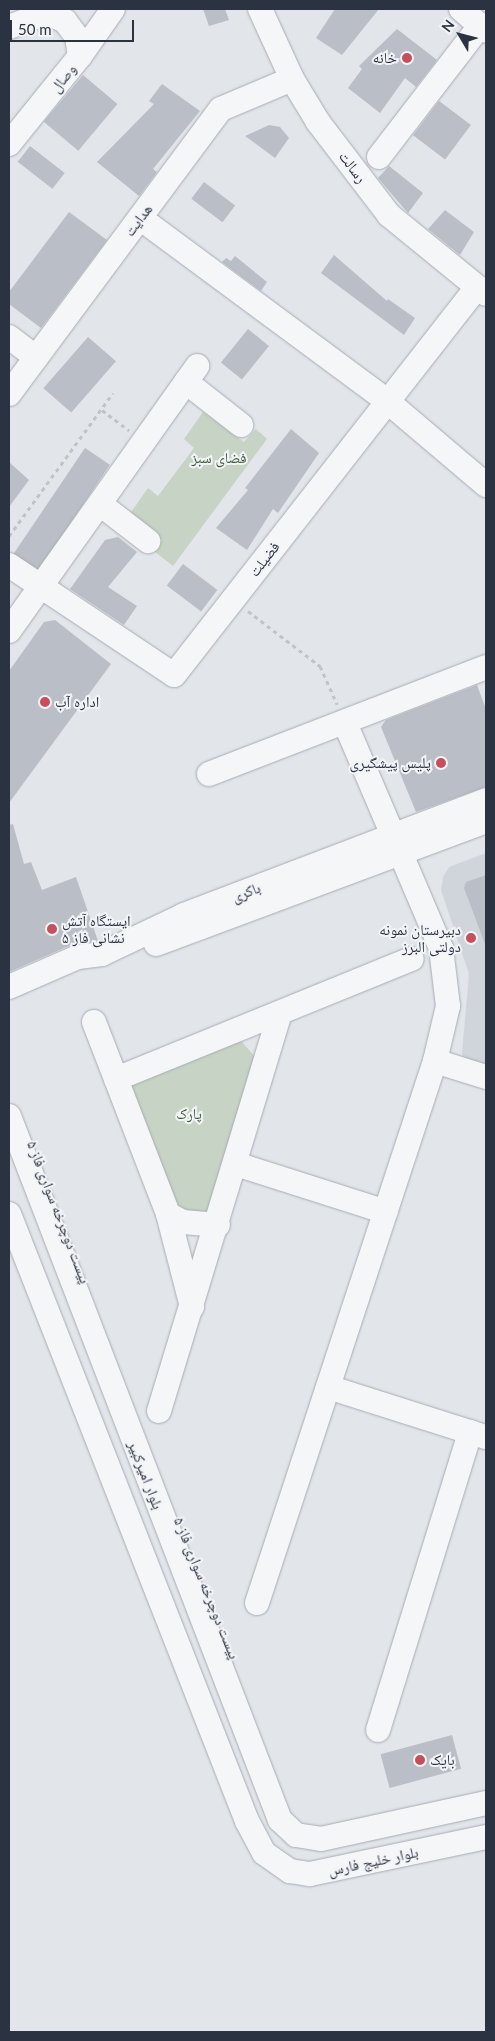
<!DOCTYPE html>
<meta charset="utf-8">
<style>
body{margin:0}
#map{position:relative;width:495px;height:2041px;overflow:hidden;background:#e2e5ea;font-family:Lato,"Noto Naskh Arabic",sans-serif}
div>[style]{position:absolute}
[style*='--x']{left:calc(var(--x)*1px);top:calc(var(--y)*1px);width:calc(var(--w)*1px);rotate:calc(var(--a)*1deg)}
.built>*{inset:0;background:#d0d4db}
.green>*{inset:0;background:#c7d3c4}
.building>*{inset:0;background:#babec6;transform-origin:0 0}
.path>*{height:3px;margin-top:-1.5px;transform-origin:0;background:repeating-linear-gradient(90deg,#c0c3c8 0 4px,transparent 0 8px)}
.roads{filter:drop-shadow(0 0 1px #a7acb4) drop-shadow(0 0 1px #a7acb4)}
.minor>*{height:24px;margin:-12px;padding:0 12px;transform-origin:12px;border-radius:12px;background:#f5f6f8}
.dots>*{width:14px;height:14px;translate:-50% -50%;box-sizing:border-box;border:2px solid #f2f4f7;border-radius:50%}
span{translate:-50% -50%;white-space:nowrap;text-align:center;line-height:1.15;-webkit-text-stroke:4px #f2f4f7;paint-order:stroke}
.poi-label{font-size:15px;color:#2b3241}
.right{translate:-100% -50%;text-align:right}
.left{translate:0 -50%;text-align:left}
.street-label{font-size:15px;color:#2b3241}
.park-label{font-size:15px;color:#3e5b39}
.frame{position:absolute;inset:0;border:10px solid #2b3241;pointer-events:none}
.north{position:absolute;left:435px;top:10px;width:50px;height:50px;-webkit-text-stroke:4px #f2f4f7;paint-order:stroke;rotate:307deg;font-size:14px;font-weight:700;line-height:20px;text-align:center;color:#2b3241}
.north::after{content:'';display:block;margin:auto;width:18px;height:22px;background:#2b3241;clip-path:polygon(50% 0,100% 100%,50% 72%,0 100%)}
.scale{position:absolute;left:10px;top:20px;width:124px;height:22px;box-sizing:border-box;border:2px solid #2b3241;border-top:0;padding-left:6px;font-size:15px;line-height:18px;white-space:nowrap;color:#2b3241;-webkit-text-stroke:4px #f2f4f7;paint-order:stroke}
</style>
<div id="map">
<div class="built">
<i style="clip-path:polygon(486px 853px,486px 1073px,465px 1065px,462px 1053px,469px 974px,441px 890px,443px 877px,449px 867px)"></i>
</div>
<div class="green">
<i style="clip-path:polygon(203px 412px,244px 442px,256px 429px,267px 439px,173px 566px,154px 551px,162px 540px,129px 515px,148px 488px,158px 496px,194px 448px,184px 439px)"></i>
<i style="clip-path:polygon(241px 1041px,258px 1060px,214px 1207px,205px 1217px,179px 1220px,129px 1086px,136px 1079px)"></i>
</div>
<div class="building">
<i style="clip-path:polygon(203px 9px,225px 9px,229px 20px,209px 26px)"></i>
<i style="clip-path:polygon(335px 9px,379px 9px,342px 55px,316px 38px)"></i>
<i style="clip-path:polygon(397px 29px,437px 60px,416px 87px,405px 78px,380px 113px,348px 88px,362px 69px,359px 66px)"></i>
<i style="left:83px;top:75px;width:45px;height:61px;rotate:40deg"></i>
<i style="clip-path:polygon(162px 84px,200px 111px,153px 169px,157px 172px,139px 196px,97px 162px,154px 104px,149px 101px)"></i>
<i style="left:439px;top:101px;width:40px;height:43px;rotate:37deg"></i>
<i style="clip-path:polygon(269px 125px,280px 127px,289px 138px,275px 158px,245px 136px)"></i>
<i style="left:30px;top:146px;width:44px;height:20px;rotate:38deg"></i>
<i style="clip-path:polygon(389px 166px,423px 193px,408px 213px,378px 178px)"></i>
<i style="left:204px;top:182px;width:39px;height:21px;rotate:37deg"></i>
<i style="clip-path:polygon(445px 210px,474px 232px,460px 255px,428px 229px)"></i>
<i style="clip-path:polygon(69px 212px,107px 240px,41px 328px,9px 304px,9px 292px)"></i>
<i style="clip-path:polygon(334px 255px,387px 301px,388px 299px,415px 318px,404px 335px,321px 273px)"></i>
<i style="clip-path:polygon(235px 256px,267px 282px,261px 291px,222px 262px,226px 258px,231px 261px)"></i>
<i style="left:248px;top:329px;width:27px;height:43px;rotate:39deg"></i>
<i style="left:88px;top:337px;width:37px;height:68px;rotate:41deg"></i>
<i style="clip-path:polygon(291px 429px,319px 453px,278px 513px,273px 509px,247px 550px,216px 528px,248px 490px,245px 488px)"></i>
<i style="left:85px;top:448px;width:30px;height:128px;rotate:34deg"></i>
<i style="clip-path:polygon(9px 462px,29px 480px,9px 507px)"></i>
<i style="clip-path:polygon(118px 537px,137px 552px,108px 587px,137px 606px,124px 625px,70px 589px,105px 540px)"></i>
<i style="left:183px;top:564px;width:43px;height:27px;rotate:37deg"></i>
<i style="clip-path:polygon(55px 620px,111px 664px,9px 803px,9px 671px,44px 622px)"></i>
<i style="clip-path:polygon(477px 685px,486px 709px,486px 787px,416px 812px,381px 727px,386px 720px)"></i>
<i style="clip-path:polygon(13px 824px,24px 864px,31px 862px,42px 890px,76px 877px,98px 941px,73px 944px,9px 972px,9px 825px)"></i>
<i style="clip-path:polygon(486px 875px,486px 944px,485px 944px,464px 888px,466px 882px)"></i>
<i style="left:452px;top:1735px;width:35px;height:74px;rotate:75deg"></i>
</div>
<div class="path">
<i style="--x:102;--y:410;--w:34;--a:37"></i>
<i style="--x:9;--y:536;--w:177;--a:-54"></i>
<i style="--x:248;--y:611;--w:91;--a:37.4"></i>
<i style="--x:320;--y:666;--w:42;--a:65.9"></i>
</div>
<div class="roads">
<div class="minor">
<i style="--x:260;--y:9;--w:77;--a:65.4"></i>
<i style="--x:292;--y:79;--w:50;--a:58.8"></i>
<i style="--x:318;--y:122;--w:117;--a:52.6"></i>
<i style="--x:389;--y:215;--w:125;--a:39.2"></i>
<i style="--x:461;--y:9;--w:33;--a:41"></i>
<i style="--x:47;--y:13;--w:20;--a:24"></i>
<i style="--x:65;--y:21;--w:20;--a:53"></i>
<i style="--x:77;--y:37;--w:19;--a:81"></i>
<i style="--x:9;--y:27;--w:51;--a:-20.6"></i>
<i style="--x:9;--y:144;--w:113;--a:-51.1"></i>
<i style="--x:80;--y:56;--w:57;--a:-54.9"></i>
<i style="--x:379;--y:157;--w:165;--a:-52.4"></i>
<i style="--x:140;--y:218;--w:307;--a:36.5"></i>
<i style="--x:387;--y:401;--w:130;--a:40.3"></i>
<i style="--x:9;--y:337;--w:34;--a:37"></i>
<i style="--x:186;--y:382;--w:70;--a:38"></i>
<i style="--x:9;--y:394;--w:355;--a:-53.4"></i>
<i style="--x:221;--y:109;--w:77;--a:-22.9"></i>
<i style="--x:100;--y:504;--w:61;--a:37.6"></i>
<i style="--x:9;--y:565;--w:198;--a:33.7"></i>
<i style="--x:174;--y:675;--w:492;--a:-52"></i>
<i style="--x:9;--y:631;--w:325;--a:-54.6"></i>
<i style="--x:209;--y:774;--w:297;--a:-21.1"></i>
<i style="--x:156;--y:944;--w:352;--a:-20.4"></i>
<i style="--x:9;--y:987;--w:75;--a:-23.5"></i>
<i style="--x:78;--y:957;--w:24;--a:-7"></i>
<i style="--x:102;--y:954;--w:91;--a:-25.4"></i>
<i style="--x:184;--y:915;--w:323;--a:-20.8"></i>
<i style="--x:94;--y:1022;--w:206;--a:68.9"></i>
<i style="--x:168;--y:1214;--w:17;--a:28"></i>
<i style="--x:183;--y:1222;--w:35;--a:5"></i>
<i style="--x:435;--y:1061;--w:53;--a:17.4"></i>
<i style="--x:116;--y:1079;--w:319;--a:-22.1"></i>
<i style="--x:9;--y:1116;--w:754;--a:68.95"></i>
<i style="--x:280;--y:1820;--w:22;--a:43"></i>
<i style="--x:296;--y:1835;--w:25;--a:9"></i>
<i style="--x:321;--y:1839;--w:169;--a:-12.3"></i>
<i style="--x:236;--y:1164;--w:157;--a:17.7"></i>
<i style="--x:9;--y:1214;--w:652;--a:68.59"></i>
<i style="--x:247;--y:1821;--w:36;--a:62"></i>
<i style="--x:264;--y:1853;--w:32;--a:35"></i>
<i style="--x:290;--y:1871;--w:20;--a:9"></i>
<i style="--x:310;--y:1874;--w:180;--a:-11.9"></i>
<i style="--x:168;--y:1214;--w:96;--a:75.5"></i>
<i style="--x:328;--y:1387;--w:166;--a:17.6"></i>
<i style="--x:159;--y:1411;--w:416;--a:-73.1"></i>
<i style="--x:257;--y:1603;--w:570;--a:-71.82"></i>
<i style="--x:435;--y:1061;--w:57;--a:-76.7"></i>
<i style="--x:448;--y:1006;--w:58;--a:-96.9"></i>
<i style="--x:441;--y:948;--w:245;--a:-113.1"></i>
<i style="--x:378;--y:1730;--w:312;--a:-72.8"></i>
</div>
</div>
<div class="dots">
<i style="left:407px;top:58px;background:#c64f5c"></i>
<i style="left:45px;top:702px;background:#c64f5c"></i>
<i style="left:441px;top:763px;background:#c64f5c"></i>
<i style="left:52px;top:929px;background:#c64f5c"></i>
<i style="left:471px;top:938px;background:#c64f5c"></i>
<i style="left:420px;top:1760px;background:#c64f5c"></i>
</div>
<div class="poi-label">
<span class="right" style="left:397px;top:58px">خانه</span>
<span class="left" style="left:55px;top:702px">اداره آب</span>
<span class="right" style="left:431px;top:763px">پلیس پیشگیری</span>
<span class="left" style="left:62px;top:929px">ایستگاه آتش<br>نشانی فاز ۵</span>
<span class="right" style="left:461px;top:938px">دبیرستان نمونه<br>دولتی البرز</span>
<span class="left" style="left:430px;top:1760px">بایک</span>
</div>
<div class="street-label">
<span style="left:63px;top:78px;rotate:-51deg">وصال</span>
<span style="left:353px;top:167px;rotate:53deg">رسالت</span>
<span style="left:138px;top:220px;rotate:-53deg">هدایت</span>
<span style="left:264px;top:559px;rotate:-52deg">فضیلت</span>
<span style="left:246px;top:892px;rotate:-21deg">باکری</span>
<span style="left:59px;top:1212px;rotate:69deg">پیست دوچرخه سواری فاز ۵</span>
<span style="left:146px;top:1475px;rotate:69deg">بلوار امیرکبیر</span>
<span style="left:207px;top:1588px;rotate:68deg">پیست دوچرخه سواری فاز ۵</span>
<span style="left:373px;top:1861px;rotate:-12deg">بلوار خلیج فارس</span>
</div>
<div class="park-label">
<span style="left:219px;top:458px">فضای سبز</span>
<span style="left:189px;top:1114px">پارک</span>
</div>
<div class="frame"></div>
<div class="north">N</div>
<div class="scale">50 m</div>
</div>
